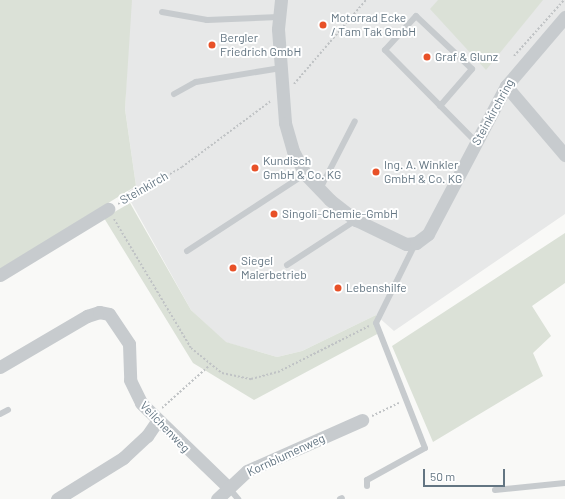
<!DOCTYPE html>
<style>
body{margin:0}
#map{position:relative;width:565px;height:499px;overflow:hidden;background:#f9f9f7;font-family:Barlow,sans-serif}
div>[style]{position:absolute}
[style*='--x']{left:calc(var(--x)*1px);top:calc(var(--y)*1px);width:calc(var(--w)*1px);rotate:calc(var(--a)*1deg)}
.built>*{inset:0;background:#e7e8e8}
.green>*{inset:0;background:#dbe1d7}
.path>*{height:2px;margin-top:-1px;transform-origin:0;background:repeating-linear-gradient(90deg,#c0c3c5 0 2px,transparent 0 4px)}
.service>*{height:6px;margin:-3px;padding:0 3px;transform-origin:3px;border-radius:3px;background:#c7cbce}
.minor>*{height:13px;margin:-6.5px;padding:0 6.5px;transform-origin:6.5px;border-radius:6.5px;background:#c7cbce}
.dots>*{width:11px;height:11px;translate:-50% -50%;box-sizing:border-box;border:2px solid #fff;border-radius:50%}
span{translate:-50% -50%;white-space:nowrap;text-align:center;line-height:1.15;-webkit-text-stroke:4px #fff;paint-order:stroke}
.poi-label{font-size:12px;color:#637582}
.left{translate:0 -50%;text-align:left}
.street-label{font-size:12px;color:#637582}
.scale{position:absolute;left:423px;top:469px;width:82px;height:18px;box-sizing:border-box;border:2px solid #637582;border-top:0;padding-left:5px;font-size:12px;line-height:14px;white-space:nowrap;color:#637582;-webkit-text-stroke:3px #fff;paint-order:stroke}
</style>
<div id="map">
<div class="built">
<i style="clip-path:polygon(130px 0,565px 0,565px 214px,394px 331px,376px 315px,302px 351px,277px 357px,225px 342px,191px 310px,126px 193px,136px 186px,125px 109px)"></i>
</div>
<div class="green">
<i style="clip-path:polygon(0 0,132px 0,125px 109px,136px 186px,0 269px)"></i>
<i style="clip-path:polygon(438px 0,543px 0,486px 70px,430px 9px)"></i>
<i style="clip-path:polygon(130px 203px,191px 310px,226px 342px,277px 357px,302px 351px,376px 315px,381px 332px,254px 400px,193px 363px,104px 218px)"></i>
<i style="clip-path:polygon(565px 233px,565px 283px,532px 306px,551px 336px,533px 353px,543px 376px,433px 442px,392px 346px)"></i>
</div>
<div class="path">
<i style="--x:514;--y:56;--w:75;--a:-48.2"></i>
<i style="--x:294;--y:84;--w:111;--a:-49.4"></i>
<i style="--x:118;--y:204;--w:74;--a:-30"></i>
<i style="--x:182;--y:167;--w:111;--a:-36.6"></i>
<i style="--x:114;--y:219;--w:150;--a:59.2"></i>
<i style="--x:191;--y:348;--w:40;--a:39"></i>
<i style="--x:222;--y:373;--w:30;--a:12"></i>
<i style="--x:251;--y:379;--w:28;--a:-15"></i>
<i style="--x:278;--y:372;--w:102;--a:-26.8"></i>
<i style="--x:162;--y:408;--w:64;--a:-41.9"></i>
<i style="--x:372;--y:416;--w:30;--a:-26"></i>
</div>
<div class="service">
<i style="--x:162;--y:12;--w:46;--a:10.1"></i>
<i style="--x:207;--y:20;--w:72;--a:-2.4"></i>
<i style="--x:174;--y:94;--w:25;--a:-29"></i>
<i style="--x:196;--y:82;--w:86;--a:-9.4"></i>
<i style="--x:440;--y:106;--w:49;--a:-49.1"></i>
<i style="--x:472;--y:69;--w:77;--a:-136.6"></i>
<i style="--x:416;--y:16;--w:46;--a:132.4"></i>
<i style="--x:385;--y:50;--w:129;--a:45.3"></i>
<i style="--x:320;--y:189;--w:76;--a:-62.8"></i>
<i style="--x:187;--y:251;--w:141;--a:-33.1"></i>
<i style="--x:287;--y:265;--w:82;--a:-33.1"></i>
<i style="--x:0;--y:414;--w:9;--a:-27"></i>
<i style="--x:367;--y:486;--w:6;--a:-90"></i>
<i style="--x:367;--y:480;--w:66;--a:-28.9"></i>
<i style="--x:425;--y:448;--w:134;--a:-111.4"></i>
<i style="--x:376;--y:323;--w:88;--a:-63.7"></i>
<i style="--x:228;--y:487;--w:16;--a:50"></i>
<i style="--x:495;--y:490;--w:70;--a:-5.7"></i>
<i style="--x:340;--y:499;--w:2;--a:-27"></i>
</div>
<div class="minor">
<i style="--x:281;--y:0;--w:29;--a:96"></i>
<i style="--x:278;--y:29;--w:94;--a:85.7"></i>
<i style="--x:285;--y:123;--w:29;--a:74"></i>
<i style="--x:293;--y:151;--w:26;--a:62"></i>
<i style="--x:305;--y:174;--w:36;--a:46"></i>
<i style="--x:330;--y:200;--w:33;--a:38"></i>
<i style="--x:356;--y:220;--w:55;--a:25.6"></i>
<i style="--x:406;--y:244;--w:10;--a:-6"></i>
<i style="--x:416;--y:243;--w:15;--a:-37"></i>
<i style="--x:428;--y:234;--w:167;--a:-62.2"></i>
<i style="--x:506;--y:86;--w:91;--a:-49.5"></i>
<i style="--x:506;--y:86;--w:91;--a:49.5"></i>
<i style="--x:0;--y:275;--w:127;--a:-31.4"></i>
<i style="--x:0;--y:367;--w:101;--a:-30.4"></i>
<i style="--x:87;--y:316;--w:13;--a:-18"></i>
<i style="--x:99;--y:312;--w:10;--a:11"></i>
<i style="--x:109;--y:314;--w:36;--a:56"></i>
<i style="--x:129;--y:344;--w:36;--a:88"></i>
<i style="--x:130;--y:380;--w:25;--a:64"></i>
<i style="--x:141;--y:403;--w:121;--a:44"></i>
<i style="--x:57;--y:499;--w:78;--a:-31.8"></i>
<i style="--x:123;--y:458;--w:33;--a:-43"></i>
<i style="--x:147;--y:436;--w:18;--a:-56"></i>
<i style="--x:217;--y:499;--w:41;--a:-43"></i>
<i style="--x:247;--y:471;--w:126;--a:-23.9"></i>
</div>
<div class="dots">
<i style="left:323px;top:25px;background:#e85128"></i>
<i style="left:212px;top:45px;background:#e85128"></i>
<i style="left:427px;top:57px;background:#e85128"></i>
<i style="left:255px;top:168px;background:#e85128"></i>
<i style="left:376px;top:172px;background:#e85128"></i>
<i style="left:274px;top:214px;background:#e85128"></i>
<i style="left:233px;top:268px;background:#e85128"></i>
<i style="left:338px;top:288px;background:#e85128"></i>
</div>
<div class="poi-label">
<span class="left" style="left:331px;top:25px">Motorrad Ecke<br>/ Tam Tak GmbH</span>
<span class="left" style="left:220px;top:45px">Bergler<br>Friedrich GmbH</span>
<span class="left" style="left:435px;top:57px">Graf &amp; Glunz</span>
<span class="left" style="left:263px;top:168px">Kundisch<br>GmbH &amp; Co. KG</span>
<span class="left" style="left:384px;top:172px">Ing. A. Winkler<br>GmbH &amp; Co. KG</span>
<span class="left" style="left:282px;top:214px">Singoli-Chemie-GmbH</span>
<span class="left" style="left:241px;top:268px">Siegel<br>Malerbetrieb</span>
<span class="left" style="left:346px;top:288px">Lebenshilfe</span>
</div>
<div class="street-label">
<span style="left:493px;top:112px;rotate:-61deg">Steinkirchring</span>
<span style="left:144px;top:188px;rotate:-30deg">Steinkirch</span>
<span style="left:165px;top:427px;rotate:46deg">Veilchenweg</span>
<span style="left:286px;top:455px;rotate:-25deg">Kornblumenweg</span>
</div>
<div class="scale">50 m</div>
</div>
